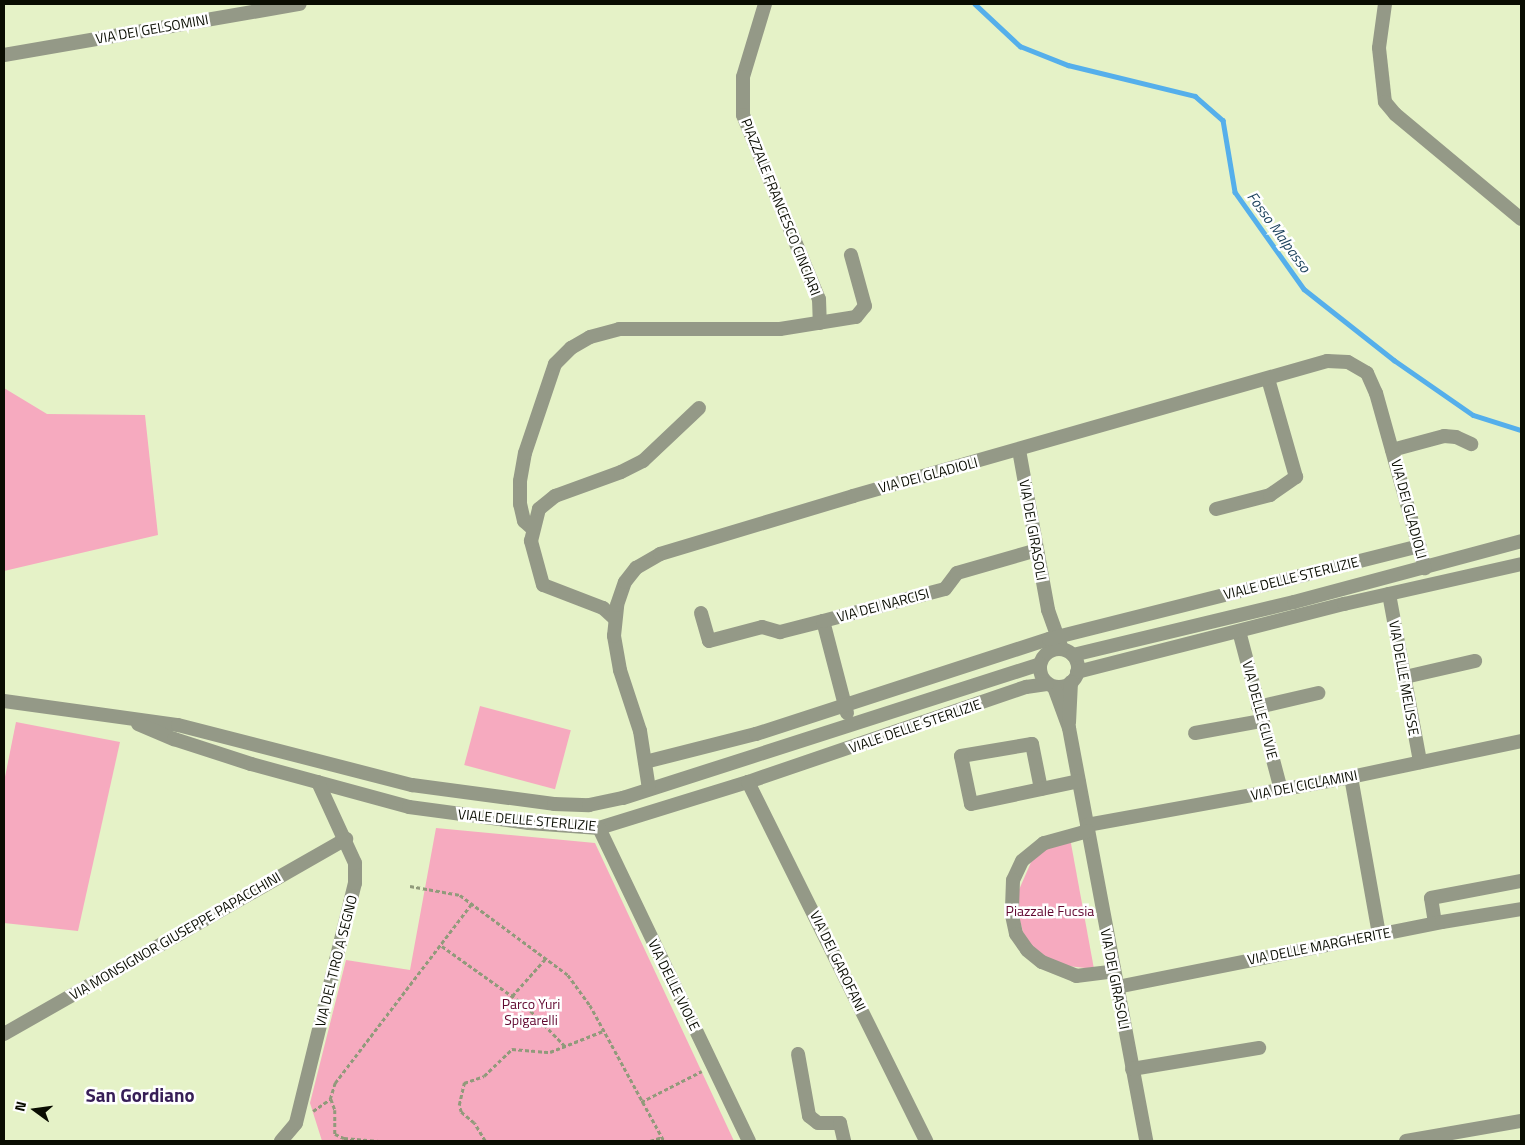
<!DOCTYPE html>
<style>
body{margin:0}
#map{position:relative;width:1525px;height:1145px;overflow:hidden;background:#e5f2c7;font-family:"Titillium Web",sans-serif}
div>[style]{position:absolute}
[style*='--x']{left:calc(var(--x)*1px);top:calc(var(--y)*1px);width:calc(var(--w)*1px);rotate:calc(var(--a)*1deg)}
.green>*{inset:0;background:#f6aabf;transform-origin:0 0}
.stream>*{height:4.5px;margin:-2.25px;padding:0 2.25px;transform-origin:2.25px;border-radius:2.25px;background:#55afeb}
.path>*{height:2.5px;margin-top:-1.25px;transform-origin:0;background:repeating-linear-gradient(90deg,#919a7b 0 4px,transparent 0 6.5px)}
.minor>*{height:14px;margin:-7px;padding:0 7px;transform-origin:7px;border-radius:7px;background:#949987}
.minor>.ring{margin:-7px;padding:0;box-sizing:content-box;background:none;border:14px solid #949987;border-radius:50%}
span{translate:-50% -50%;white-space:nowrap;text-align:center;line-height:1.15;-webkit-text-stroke:5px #fff;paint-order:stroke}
.street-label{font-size:14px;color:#0a0d02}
.park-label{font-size:14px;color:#610830}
.water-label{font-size:15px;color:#1f445e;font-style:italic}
.district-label{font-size:19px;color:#371e57;font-weight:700}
.frame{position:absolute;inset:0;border:5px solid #0a0d02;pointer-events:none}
.north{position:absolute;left:10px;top:1085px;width:50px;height:50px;-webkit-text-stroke:4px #fff;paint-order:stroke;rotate:284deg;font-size:14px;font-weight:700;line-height:20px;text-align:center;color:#0a0d02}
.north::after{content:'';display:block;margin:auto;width:18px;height:22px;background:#0a0d02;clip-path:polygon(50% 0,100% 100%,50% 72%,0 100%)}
</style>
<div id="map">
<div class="green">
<i style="clip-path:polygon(4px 388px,47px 414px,145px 415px,158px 535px,4px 571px)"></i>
<i style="left:480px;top:706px;width:94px;height:61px;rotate:15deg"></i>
<i style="clip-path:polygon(16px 722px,120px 742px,78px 931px,4px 923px,4px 782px)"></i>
<i style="clip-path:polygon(436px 828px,595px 843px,734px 1141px,322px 1141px,310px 1103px,346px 960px,410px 970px)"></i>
<i style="clip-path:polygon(1070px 838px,1094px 969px,1059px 965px,1041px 956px,1024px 936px,1017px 909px,1018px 892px,1032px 860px,1046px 848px)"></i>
</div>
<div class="stream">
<i style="--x:975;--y:4;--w:62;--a:43"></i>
<i style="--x:1020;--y:46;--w:52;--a:21.6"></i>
<i style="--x:1068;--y:65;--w:131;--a:13.7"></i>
<i style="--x:1195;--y:96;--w:37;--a:41"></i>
<i style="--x:1223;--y:120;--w:73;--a:80.5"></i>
<i style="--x:1235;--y:192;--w:119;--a:54.6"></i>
<i style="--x:1304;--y:289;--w:115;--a:38.3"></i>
<i style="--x:1394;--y:360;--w:96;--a:34.8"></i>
<i style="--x:1473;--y:415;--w:50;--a:17.4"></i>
</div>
<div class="path">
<i style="--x:410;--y:886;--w:51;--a:10.2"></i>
<i style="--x:460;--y:895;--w:134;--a:36.5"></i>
<i style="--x:568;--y:975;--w:37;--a:54"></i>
<i style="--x:590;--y:1005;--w:155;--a:61.4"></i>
<i style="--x:442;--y:946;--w:103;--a:35.5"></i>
<i style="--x:526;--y:1006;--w:57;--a:45.7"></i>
<i style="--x:512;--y:996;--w:51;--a:-48.2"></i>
<i style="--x:331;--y:1099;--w:12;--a:70"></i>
<i style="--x:335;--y:1110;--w:24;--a:90"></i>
<i style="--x:335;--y:1134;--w:10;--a:24"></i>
<i style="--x:344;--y:1138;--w:35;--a:5"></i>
<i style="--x:641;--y:1102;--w:68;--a:-26.9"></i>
<i style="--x:313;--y:1111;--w:21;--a:-35"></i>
<i style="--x:330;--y:1099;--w:17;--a:-73"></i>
<i style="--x:335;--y:1083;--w:226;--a:-52.7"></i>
<i style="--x:456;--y:1141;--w:7;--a:0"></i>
<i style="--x:485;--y:1141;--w:21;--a:-121"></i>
<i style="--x:474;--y:1123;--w:17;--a:-140"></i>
<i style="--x:461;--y:1112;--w:7;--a:-106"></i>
<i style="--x:459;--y:1105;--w:23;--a:-77"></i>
<i style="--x:464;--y:1083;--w:21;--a:-19"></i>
<i style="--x:484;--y:1076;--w:39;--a:-44"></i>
<i style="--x:512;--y:1049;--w:38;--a:5"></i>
<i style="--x:550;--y:1052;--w:57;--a:-21.6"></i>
<i style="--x:650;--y:1141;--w:13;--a:-18"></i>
</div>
<div class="minor">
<i style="--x:765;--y:4;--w:76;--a:106.8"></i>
<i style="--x:743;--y:77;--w:38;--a:90"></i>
<i style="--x:743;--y:115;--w:199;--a:67.6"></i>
<i style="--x:819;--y:299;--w:24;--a:88"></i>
<i style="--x:1385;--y:4;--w:44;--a:97.8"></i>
<i style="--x:1379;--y:48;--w:54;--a:83.7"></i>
<i style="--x:1385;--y:102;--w:16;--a:50"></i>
<i style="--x:1395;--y:114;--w:164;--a:39.8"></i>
<i style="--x:4;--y:55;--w:300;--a:-9.8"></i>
<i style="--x:1019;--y:450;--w:163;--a:79.7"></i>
<i style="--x:1048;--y:610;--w:41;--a:70.3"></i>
<i style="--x:1392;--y:450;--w:54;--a:-15.1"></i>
<i style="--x:1444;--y:436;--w:12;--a:5"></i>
<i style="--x:1456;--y:437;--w:17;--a:25"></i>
<i style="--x:1216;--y:509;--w:56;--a:-14.5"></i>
<i style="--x:1270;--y:495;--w:32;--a:-35"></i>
<i style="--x:1296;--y:477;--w:102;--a:-105.9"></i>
<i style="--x:533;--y:529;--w:12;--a:-138"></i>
<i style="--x:524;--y:521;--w:17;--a:-103"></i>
<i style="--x:520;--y:504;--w:23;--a:-90"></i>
<i style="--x:520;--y:481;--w:28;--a:-80"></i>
<i style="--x:525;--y:453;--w:94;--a:-71.4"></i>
<i style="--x:555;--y:364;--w:23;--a:-45"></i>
<i style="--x:571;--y:348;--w:22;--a:-30"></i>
<i style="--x:590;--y:337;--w:30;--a:-15"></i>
<i style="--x:619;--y:329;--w:161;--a:0"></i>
<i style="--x:780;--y:329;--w:77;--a:-9"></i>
<i style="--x:856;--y:317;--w:14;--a:-51"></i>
<i style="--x:865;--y:306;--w:53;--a:-105.4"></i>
<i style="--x:1389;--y:594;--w:171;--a:79.5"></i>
<i style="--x:701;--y:613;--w:29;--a:74"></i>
<i style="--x:709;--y:641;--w:55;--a:-14.8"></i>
<i style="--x:762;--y:627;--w:19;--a:16"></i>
<i style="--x:780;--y:632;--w:44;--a:-14.3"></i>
<i style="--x:615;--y:619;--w:16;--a:-137"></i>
<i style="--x:603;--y:608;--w:64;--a:-159"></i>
<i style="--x:543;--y:585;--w:46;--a:-105.3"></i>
<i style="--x:531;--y:541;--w:33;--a:-76"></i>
<i style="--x:539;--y:509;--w:21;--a:-39"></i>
<i style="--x:555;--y:496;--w:70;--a:-20"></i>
<i style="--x:621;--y:472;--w:25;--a:-27"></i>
<i style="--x:643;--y:461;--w:77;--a:-43.4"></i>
<i style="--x:1239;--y:631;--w:164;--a:75.2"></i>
<i class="ring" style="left:1040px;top:649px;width:24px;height:24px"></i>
<i style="--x:1073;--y:655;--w:227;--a:-13.5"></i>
<i style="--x:1294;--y:602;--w:235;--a:-15"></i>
<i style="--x:1077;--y:672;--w:276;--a:-14.3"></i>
<i style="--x:1344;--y:604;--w:181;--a:-12.7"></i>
<i style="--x:1405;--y:677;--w:72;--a:-12.9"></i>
<i style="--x:1054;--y:687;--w:44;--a:69.9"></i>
<i style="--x:1069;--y:728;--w:420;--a:79.4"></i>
<i style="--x:4;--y:701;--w:176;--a:7.9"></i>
<i style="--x:178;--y:725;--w:242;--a:14.4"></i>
<i style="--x:412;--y:785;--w:143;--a:7.6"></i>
<i style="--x:554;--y:804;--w:35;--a:2"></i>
<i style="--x:589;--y:805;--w:35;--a:-12"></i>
<i style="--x:623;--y:798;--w:438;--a:-17.8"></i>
<i style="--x:1258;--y:707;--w:62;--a:-13.1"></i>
<i style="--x:847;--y:713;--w:95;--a:-104.6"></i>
<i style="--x:823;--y:621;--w:126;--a:-14.7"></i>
<i style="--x:945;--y:589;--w:20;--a:-53"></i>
<i style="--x:957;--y:573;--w:83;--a:-16"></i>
<i style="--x:1069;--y:723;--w:41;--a:-87.2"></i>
<i style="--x:138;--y:724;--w:39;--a:23"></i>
<i style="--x:174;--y:739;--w:81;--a:18"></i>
<i style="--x:251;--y:764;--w:164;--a:15.2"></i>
<i style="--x:409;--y:807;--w:121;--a:7.6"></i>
<i style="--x:529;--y:823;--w:70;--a:4.1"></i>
<i style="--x:599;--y:828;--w:156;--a:-17.2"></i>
<i style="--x:748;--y:782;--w:294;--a:-18.9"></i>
<i style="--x:1026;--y:687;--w:21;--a:-8"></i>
<i style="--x:1195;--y:733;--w:68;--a:-10.2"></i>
<i style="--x:645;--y:762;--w:114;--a:-14.2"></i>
<i style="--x:756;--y:734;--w:308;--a:-18"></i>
<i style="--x:1049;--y:639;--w:382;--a:-14.1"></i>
<i style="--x:1351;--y:777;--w:159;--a:79.9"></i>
<i style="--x:748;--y:782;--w:401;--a:63.6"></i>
<i style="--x:649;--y:789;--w:59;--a:-98.8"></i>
<i style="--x:640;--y:731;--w:64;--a:-108.2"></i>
<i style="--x:620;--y:670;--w:35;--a:-100"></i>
<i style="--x:614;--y:636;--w:31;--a:-84"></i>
<i style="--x:617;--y:605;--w:24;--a:-71"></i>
<i style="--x:625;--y:582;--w:18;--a:-52"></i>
<i style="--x:636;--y:568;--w:28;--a:-30"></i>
<i style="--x:660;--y:554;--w:202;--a:-16.7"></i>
<i style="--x:853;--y:496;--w:493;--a:-15.9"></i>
<i style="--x:1327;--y:361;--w:21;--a:3"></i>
<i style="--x:1348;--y:362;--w:22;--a:30"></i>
<i style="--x:1367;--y:373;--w:22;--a:66"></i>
<i style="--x:1376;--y:393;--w:182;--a:74.4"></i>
<i style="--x:1041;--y:789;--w:46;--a:-101.3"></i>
<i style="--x:1032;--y:744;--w:72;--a:170.4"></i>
<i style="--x:961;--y:756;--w:49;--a:78.2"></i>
<i style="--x:971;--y:804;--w:110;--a:-12"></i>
<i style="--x:1087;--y:825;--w:263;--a:-10.3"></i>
<i style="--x:1346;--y:778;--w:179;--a:-11.9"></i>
<i style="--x:599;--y:828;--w:347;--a:64.4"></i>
<i style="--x:1088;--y:831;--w:46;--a:164.7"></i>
<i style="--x:1044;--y:843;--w:28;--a:141"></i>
<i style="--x:1022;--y:861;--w:21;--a:115"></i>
<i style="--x:1013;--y:880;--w:35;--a:92"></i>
<i style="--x:1012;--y:915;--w:19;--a:78"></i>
<i style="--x:1016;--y:934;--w:19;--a:55"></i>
<i style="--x:1027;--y:950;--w:19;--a:39"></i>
<i style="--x:1042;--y:962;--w:37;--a:22"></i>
<i style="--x:1076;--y:976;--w:38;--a:-7"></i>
<i style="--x:1435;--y:923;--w:25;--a:-99"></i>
<i style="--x:1431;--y:898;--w:92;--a:-10.7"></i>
<i style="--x:1117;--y:987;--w:331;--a:-11.3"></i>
<i style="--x:1442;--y:922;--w:80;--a:-9.3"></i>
<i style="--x:4;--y:1034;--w:394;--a:-29.7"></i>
<i style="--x:798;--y:1054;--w:63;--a:79.9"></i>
<i style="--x:809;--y:1116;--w:11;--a:38"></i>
<i style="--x:818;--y:1123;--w:22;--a:0"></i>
<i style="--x:840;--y:1123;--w:18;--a:77"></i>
<i style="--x:1132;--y:1069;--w:129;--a:-9.4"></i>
<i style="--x:281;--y:1141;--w:23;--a:-50"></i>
<i style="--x:296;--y:1123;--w:247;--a:-76.2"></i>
<i style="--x:355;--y:883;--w:20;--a:-90"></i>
<i style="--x:355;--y:863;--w:89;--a:-114.6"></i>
<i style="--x:1406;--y:1141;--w:117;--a:-9.9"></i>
</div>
<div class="street-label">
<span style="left:152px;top:29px;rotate:-10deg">VIA DEI GELSOMINI</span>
<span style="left:781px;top:207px;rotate:68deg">PIAZZALE FRANCESCO CINCIARI</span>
<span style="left:928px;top:475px;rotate:-15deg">VIA DEI GLADIOLI</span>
<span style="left:1409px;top:509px;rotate:75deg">VIA DEI GLADIOLI</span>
<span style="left:1033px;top:530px;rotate:80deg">VIA DEI GIRASOLI</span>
<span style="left:1291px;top:578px;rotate:-14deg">VIALE DELLE STERLIZIE</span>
<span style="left:883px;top:605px;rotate:-15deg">VIA DEI NARCISI</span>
<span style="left:1404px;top:678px;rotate:80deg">VIA DELLE MELISSE</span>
<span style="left:1260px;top:710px;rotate:75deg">VIA DELLE CLIVIE</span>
<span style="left:915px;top:726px;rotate:-19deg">VIALE DELLE STERLIZIE</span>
<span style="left:1304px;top:785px;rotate:-11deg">VIA DEI CICLAMINI</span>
<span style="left:527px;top:820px;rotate:5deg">VIALE DELLE STERLIZIE</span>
<span style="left:175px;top:936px;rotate:-30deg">VIA MONSIGNOR GIUSEPPE PAPACCHINI</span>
<span style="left:1319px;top:946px;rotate:-11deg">VIA DELLE MARGHERITE</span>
<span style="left:336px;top:961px;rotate:-76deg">VIA DEL TIRO A SEGNO</span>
<span style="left:838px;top:961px;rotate:64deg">VIA DEI GAROFANI</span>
<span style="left:1115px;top:979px;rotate:79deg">VIA DEI GIRASOLI</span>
<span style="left:674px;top:985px;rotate:64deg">VIA DELLE VIOLE</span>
</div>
<div class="park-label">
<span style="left:1050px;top:911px">Piazzale Fucsia</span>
<span style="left:531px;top:1012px">Parco Yuri<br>Spigarelli</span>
</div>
<div class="water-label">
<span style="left:1279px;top:232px;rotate:54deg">Fosso Malpasso</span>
</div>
<div class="district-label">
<span style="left:140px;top:1095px">San Gordiano</span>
</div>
<div class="frame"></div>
<div class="north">N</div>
</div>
